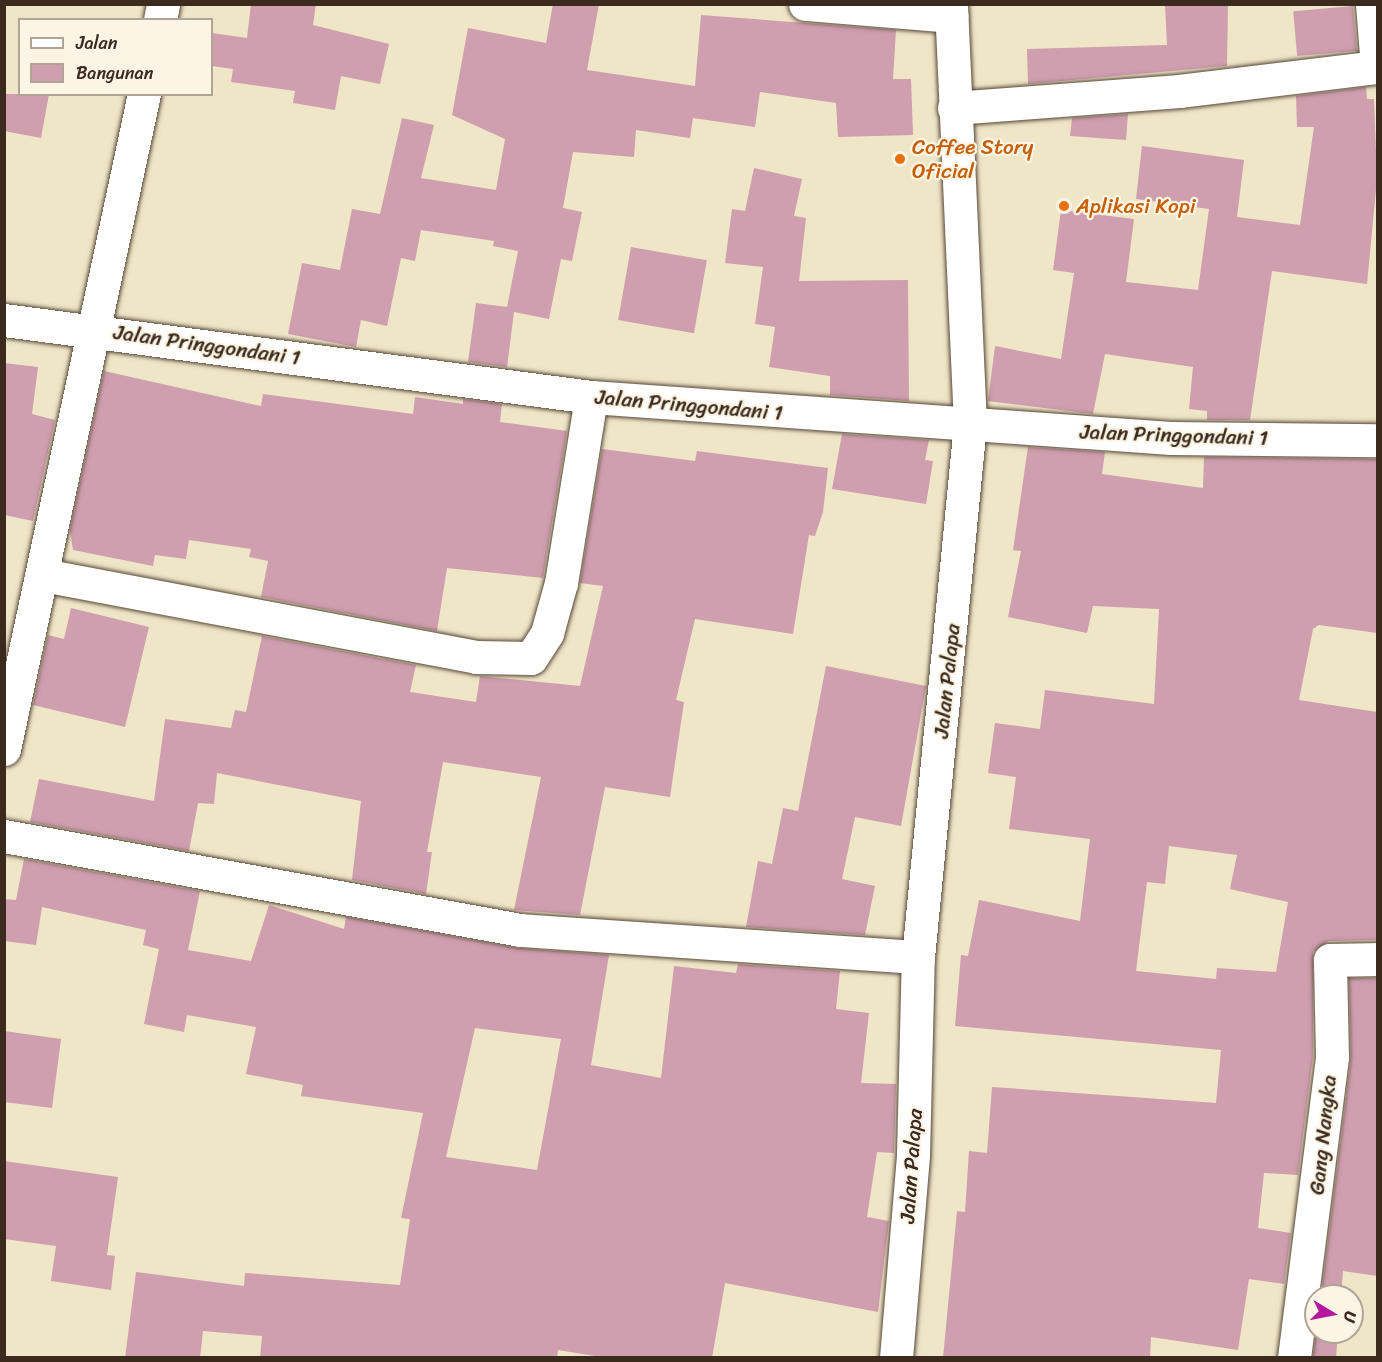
<!DOCTYPE html>
<style>
body{margin:0}
#map{position:relative;width:1382px;height:1362px;overflow:hidden;background:#efe5c7;font-family:Sriracha,sans-serif}
div>[style]{position:absolute}
[style*='--x']{left:calc(var(--x)*1px);top:calc(var(--y)*1px);width:calc(var(--w)*1px);rotate:calc(var(--a)*1deg)}
.building>*{inset:0;background:#cf9eaf;transform-origin:0 0}
.roads{filter:drop-shadow(0 0 2px #564637) drop-shadow(0 0 2px #564637)}
.minor>*{height:33px;margin:-16.5px;padding:0 16.5px;transform-origin:16.5px;border-radius:16.5px;background:#fff}
.dots>*{width:16px;height:16px;translate:-50% -50%;box-sizing:border-box;border:3px solid #fcf5e5;border-radius:50%}
span{translate:-50% -50%;white-space:nowrap;text-align:center;line-height:1.15;-webkit-text-stroke:4.5px #fcf5e5;paint-order:stroke}
.food-label{font-size:21px;color:#c56008}
.left{translate:0 -50%;text-align:left}
.street-label{font-size:21px;color:#3b2a1e}
.frame{position:absolute;inset:0;border:6px solid #3b2a1e;pointer-events:none}
.legend{position:absolute;left:18px;top:18px;width:195px;height:78px;box-sizing:border-box;background:#fcf5e5;border:2px solid #afa495;margin:0;padding:8px 10px;list-style:none;font-size:18px;color:#3b2a1e}
.legend li{display:flex;align-items:center;gap:12px;height:30px}
.legend b{width:30px;border:2px solid #afa495}
.north{position:absolute;left:1304px;top:1284px;width:60px;height:60px;box-sizing:border-box;background:#fcf5e5;border:2px solid #afa495;border-radius:50%;rotate:100deg;font-size:16px;font-weight:700;line-height:24px;text-align:center;color:#3b2a1e}
.north::after{content:'';display:block;margin:auto;width:21px;height:27px;background:#b5179e;clip-path:polygon(50% 0,100% 100%,50% 72%,0 100%)}
</style>
<div id="map">
<div class="building">
<i style="clip-path:polygon(251px 4px,316px 4px,313px 25px,389px 44px,380px 84px,341px 76px,335px 110px,293px 103px,295px 91px,231px 82px,233px 69px,212px 66px,212px 33px,247px 38px)"></i>
<i style="clip-path:polygon(553px 4px,599px 4px,587px 70px,695px 86px,701px 15px,896px 30px,893px 79px,911px 79px,913px 135px,838px 137px,836px 103px,760px 92px,755px 127px,693px 118px,690px 138px,636px 130px,634px 157px,573px 152px,563px 208px,582px 212px,572px 261px,561px 259px,549px 319px,514px 312px,507px 367px,468px 362px,476px 303px,507px 307px,518px 251px,493px 246px,494px 241px,421px 230px,415px 261px,401px 258px,387px 326px,361px 320px,356px 347px,288px 334px,302px 263px,340px 270px,352px 209px,380px 214px,402px 118px,434px 125px,421px 178px,496px 190px,505px 139px,452px 115px,468px 28px,546px 43px)"></i>
<i style="clip-path:polygon(1165px 4px,1228px 4px,1227px 66px,1028px 84px,1027px 49px,1167px 45px)"></i>
<i style="left:1353px;top:6px;width:45px;height:60px;rotate:85deg"></i>
<i style="clip-path:polygon(1366px 87px,1367px 99px,1374px 99px,1377px 179px,1367px 284px,1272px 271px,1250px 420px,1207px 420px,1207px 411px,1189px 409px,1193px 367px,1105px 354px,1093px 414px,988px 401px,995px 346px,1061px 359px,1074px 273px,1053px 270px,1061px 210px,1134px 219px,1126px 282px,1198px 290px,1209px 209px,1136px 199px,1142px 146px,1244px 160px,1237px 217px,1300px 225px,1314px 127px,1297px 127px,1296px 96px)"></i>
<i style="clip-path:polygon(4px 94px,49px 94px,41px 138px,4px 131px)"></i>
<i style="clip-path:polygon(1128px 114px,1126px 140px,1070px 136px,1072px 118px)"></i>
<i style="clip-path:polygon(754px 168px,802px 179px,794px 216px,806px 218px,799px 281px,908px 280px,909px 401px,830px 395px,830px 376px,769px 367px,775px 327px,755px 324px,763px 267px,725px 263px,732px 209px,745px 211px)"></i>
<i style="left:631px;top:247px;width:77px;height:74px;rotate:10deg"></i>
<i style="clip-path:polygon(4px 363px,38px 367px,32px 414px,55px 420px,33px 521px,4px 515px)"></i>
<i style="clip-path:polygon(104px 371px,261px 406px,263px 394px,413px 414px,415px 397px,463px 404px,463px 399px,502px 404px,500px 422px,567px 431px,543px 578px,447px 568px,437px 631px,261px 597px,268px 561px,249px 557px,251px 549px,189px 540px,186px 559px,155px 555px,153px 566px,73px 550px,70px 530px)"></i>
<i style="clip-path:polygon(842px 434px,929px 440px,925px 460px,933px 461px,926px 504px,832px 489px)"></i>
<i style="clip-path:polygon(evenodd,1028px 447px,1105px 452px,1102px 474px,1203px 488px,1204px 457px,1377px 459px,1377px 633px,1319px 625px,1313px 629px,1299px 700px,1377px 712px,1377px 940px,1329px 941px,1313px 952px,1313px 1056px,1298px 1175px,1264px 1173px,1258px 1228px,1291px 1233px,1284px 1284px,1249px 1279px,1238px 1350px,1151px 1337px,1150px 1358px,943px 1358px,957px 1211px,965px 1212px,969px 1151px,987px 1153px,992px 1087px,1216px 1103px,1221px 1050px,955px 1026px,961px 955px,968px 956px,979px 900px,1080px 921px,1090px 839px,1009px 829px,1016px 777px,988px 773px,995px 723px,1040px 729px,1045px 690px,1154px 704px,1159px 609px,1093px 606px,1087px 633px,1008px 617px,1021px 551px,1013px 550px,1028px 447px,1169px 846px,1237px 855px,1230px 889px,1288px 902px,1276px 972px,1217px 968px,1216px 979px,1136px 971px,1147px 882px,1165px 884px,1169px 846px)"></i>
<i style="clip-path:polygon(602px 449px,695px 461px,697px 451px,828px 468px,823px 512px,815px 536px,809px 535px,793px 634px,695px 619px,676px 700px,684px 702px,670px 797px,605px 787px,580px 915px,514px 910px,541px 777px,443px 762px,427px 852px,432px 852px,426px 894px,352px 880px,361px 801px,217px 773px,214px 804px,198px 803px,189px 851px,30px 822px,39px 779px,154px 801px,165px 719px,231px 728px,235px 710px,246px 712px,262px 636px,416px 665px,410px 692px,476px 702px,480px 676px,580px 686px,603px 586px,580px 583px)"></i>
<i style="clip-path:polygon(71px 608px,149px 627px,125px 727px,33px 705px,48px 635px,64px 639px)"></i>
<i style="clip-path:polygon(826px 666px,926px 686px,901px 826px,855px 817px,842px 879px,875px 886px,865px 935px,746px 927px,758px 861px,772px 864px,783px 808px,798px 811px)"></i>
<i style="clip-path:polygon(evenodd,24px 859px,200px 891px,188px 950px,251px 961px,269px 905px,344px 929px,346px 917px,517px 948px,609px 955px,591px 1065px,661px 1078px,674px 966px,736px 973px,738px 964px,840px 971px,836px 1009px,869px 1013px,861px 1083px,896px 1084px,894px 1153px,877px 1152px,867px 1217px,889px 1221px,878px 1312px,725px 1283px,712px 1358px,607px 1358px,558px 1350px,557px 1358px,260px 1358px,262px 1336px,203px 1331px,200px 1358px,125px 1358px,136px 1272px,244px 1286px,245px 1273px,400px 1285px,410px 1219px,401px 1218px,423px 1113px,301px 1096px,303px 1085px,246px 1074px,256px 1027px,187px 1015px,184px 1032px,144px 1024px,159px 949px,143px 945px,146px 930px,42px 907px,36px 945px,4px 941px,4px 899px,16px 900px,24px 859px,475px 1028px,561px 1039px,537px 1170px,446px 1157px,475px 1028px)"></i>
<i style="clip-path:polygon(1349px 978px,1377px 978px,1377px 1276px,1343px 1271px,1341px 1296px,1321px 1296px,1351px 1059px)"></i>
<i style="clip-path:polygon(4px 1031px,61px 1039px,52px 1108px,4px 1102px)"></i>
<i style="clip-path:polygon(4px 1161px,118px 1177px,107px 1255px,115px 1256px,111px 1290px,51px 1281px,56px 1246px,4px 1239px)"></i>
<i style="clip-path:polygon(1316px 1332px,1338px 1332px,1336px 1358px,1313px 1358px)"></i>
</div>
<div class="roads">
<div class="minor">
<i style="--x:805;--y:4;--w:147;--a:4.7"></i>
<i style="--x:1372;--y:4;--w:63;--a:85.5"></i>
<i style="--x:160;--y:20;--w:16;--a:-79"></i>
<i style="--x:954;--y:108;--w:226;--a:-4.3"></i>
<i style="--x:1179;--y:91;--w:200;--a:-6.9"></i>
<i style="--x:4;--y:320;--w:592;--a:7.47"></i>
<i style="--x:591;--y:397;--w:581;--a:4.04"></i>
<i style="--x:1171;--y:438;--w:207;--a:0.6"></i>
<i style="--x:43;--y:575;--w:441;--a:10.7"></i>
<i style="--x:476;--y:657;--w:55;--a:1"></i>
<i style="--x:531;--y:658;--w:30;--a:-57"></i>
<i style="--x:547;--y:633;--w:52;--a:-74.4"></i>
<i style="--x:561;--y:583;--w:188;--a:-80.8"></i>
<i style="--x:4;--y:749;--w:670;--a:-77.94"></i>
<i style="--x:4;--y:836;--w:524;--a:10.32"></i>
<i style="--x:520;--y:930;--w:399;--a:3.9"></i>
<i style="--x:896;--y:1358;--w:204;--a:-85.2"></i>
<i style="--x:913;--y:1155;--w:198;--a:-88.6"></i>
<i style="--x:918;--y:957;--w:536;--a:-84.43"></i>
<i style="--x:970;--y:424;--w:420;--a:-92.6"></i>
<i style="--x:1294;--y:1358;--w:303;--a:-82.8"></i>
<i style="--x:1332;--y:1057;--w:97;--a:-91.2"></i>
<i style="--x:1330;--y:960;--w:48;--a:-1.2"></i>
</div>
</div>
<div class="dots">
<i style="left:900px;top:159px;background:#e8710a"></i>
<i style="left:1064px;top:206px;background:#e8710a"></i>
</div>
<div class="food-label">
<span class="left" style="left:912px;top:159px">Coffee Story<br>Oficial</span>
<span class="left" style="left:1076px;top:206px">Aplikasi Kopi</span>
</div>
<div class="street-label">
<span style="left:207px;top:345px;rotate:8deg">Jalan Pringgondani 1</span>
<span style="left:689px;top:405px;rotate:5deg">Jalan Pringgondani 1</span>
<span style="left:1174px;top:435px;rotate:2deg">Jalan Pringgondani 1</span>
<span style="left:947px;top:681px;rotate:-84deg">Jalan Palapa</span>
<span style="left:1323px;top:1135px;rotate:-84deg">Gang Nangka</span>
<span style="left:911px;top:1166px;rotate:-86deg">Jalan Palapa</span>
</div>
<div class="frame"></div>
<ul class="legend">
<li><b style="height:8px;background:#fff"></b>Jalan</li>
<li><b style="height:16px;background:#cf9eaf"></b>Bangunan</li>
</ul>
<div class="north">U</div>
</div>
